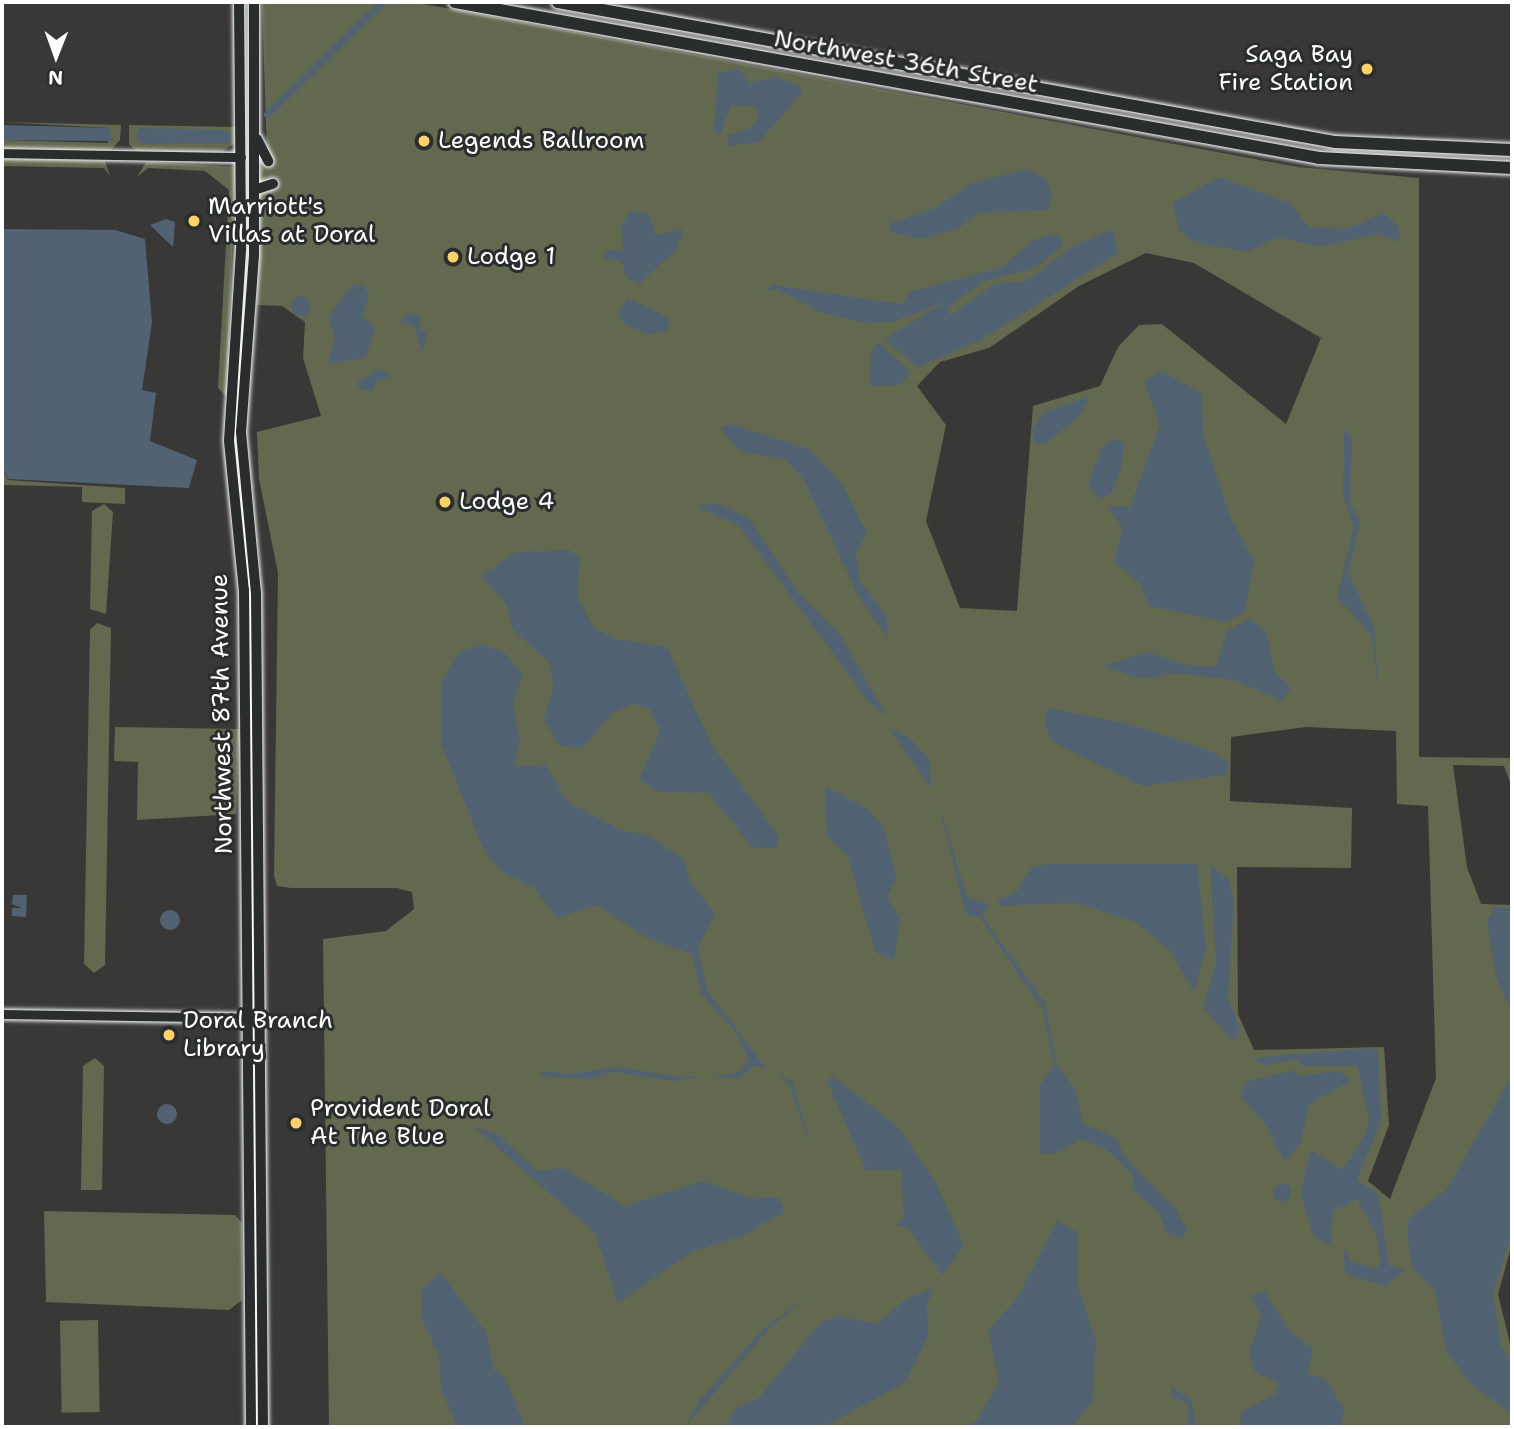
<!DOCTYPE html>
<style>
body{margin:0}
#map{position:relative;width:1514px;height:1429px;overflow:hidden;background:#393837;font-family:"Shantell Sans",sans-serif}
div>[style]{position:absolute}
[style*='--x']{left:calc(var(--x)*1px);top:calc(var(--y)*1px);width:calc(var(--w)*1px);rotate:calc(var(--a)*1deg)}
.green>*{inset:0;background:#62694f;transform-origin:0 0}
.water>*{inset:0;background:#516373}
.round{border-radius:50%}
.canal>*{height:7px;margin:-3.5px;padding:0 3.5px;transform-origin:3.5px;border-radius:3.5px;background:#516373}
.roads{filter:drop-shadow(0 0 2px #fff) drop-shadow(0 0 2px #fff)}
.tertiary>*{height:9px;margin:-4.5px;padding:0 4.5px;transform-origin:4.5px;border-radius:4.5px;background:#2a2d2e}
.secondary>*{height:10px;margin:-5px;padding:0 5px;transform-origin:5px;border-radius:5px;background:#2a2d2e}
.primary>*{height:12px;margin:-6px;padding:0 6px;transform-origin:6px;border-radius:6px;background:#2a2d2e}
.dots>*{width:19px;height:19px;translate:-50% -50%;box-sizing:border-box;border:4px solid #2a2d2e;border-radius:50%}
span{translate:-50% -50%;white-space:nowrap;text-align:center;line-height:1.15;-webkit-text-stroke:6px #2a2d2e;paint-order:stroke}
.poi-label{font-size:24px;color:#fff}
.right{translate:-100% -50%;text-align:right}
.left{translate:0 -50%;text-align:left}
.street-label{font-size:24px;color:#fff}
.frame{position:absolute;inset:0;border:4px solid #fff;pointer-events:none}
.north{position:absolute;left:21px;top:21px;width:70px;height:70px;-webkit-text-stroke:5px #2a2d2e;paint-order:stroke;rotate:181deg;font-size:19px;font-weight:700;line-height:28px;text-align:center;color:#fff}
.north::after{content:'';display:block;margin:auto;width:24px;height:32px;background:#fff;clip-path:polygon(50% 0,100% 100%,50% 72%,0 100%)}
</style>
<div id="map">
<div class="green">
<i style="clip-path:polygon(evenodd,262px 2px,413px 2px,1298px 167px,1419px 178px,1419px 757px,1512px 758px,1512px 787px,1504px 766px,1453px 765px,1467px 867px,1481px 904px,1512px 905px,1512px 1244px,1498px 1294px,1512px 1352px,1512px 1427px,329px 1427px,323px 939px,386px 931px,414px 909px,412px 892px,397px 888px,291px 888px,277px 886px,274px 876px,278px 573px,259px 479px,257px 432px,321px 416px,303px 358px,305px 322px,282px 306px,257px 305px,259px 170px,267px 152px,262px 2px,1146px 253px,1194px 263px,1321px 338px,1286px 424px,1162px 324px,1139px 325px,1118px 347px,1100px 386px,1033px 406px,1017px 611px,960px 608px,926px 521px,946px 425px,917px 386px,940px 362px,989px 348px,1079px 286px,1146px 253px,262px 2px,1306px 727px,1396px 731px,1397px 804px,1428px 806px,1436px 1078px,1390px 1199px,1368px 1181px,1389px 1125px,1384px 1047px,1254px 1050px,1238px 1014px,1237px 867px,1351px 868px,1352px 808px,1230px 801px,1231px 737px,1306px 727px)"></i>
<i style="clip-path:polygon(2px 122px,121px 125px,120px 140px,110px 151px,2px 149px,2px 140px,108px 143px,109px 128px)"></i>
<i style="clip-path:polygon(129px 125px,235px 127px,235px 143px,222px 152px,137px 152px,129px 144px)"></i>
<i style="clip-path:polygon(2px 158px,105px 161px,110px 176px,104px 168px,2px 166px)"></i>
<i style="clip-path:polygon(146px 162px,235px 167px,227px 397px,218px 388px,229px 190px,205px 171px,148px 168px,137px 177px)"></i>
<i style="clip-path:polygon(2px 468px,8px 480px,125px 488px,125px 504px,82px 502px,82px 487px,4px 485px)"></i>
<i style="clip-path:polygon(104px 504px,113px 512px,106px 614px,90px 609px,92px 511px)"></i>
<i style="clip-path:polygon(97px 623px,111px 628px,105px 965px,94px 973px,84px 964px,90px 630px)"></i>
<i style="clip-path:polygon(115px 727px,239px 729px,236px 814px,137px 820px,138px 762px,114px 761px)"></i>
<i style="clip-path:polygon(95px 1058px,104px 1066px,102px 1190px,81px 1190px,83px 1066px)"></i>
<i style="clip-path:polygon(44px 1211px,235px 1215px,242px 1223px,242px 1300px,229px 1310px,46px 1302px)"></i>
<i style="left:98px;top:1320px;width:92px;height:38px;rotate:89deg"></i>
</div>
<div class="water">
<i style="clip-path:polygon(739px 69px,750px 83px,775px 77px,800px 86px,802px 92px,759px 142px,727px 146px,728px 135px,749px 129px,759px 117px,755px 107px,731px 105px,720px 135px,714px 131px,718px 72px)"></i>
<i style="clip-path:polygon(2px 125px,109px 128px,112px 141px,2px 140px)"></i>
<i style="clip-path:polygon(140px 128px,221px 130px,230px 132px,232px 143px,141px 144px,136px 136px)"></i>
<i style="clip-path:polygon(1026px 169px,1046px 179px,1052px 195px,1048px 210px,977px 213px,959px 228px,922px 239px,890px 232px,890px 223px,934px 209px,972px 183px)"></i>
<i style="clip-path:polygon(1220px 177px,1291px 204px,1308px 227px,1349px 228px,1384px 213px,1399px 227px,1400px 242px,1379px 234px,1319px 247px,1279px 237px,1246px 252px,1195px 242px,1179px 231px,1173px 203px)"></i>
<i style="clip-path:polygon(630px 212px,648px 213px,656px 235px,684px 229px,677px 248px,640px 284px,625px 277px,622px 261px,603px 258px,608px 250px,623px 251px,622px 225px)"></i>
<i style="clip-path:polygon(166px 219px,175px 222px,173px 247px,150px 225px)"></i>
<i style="clip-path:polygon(2px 229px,115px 230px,145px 239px,152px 322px,142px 390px,156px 393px,150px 441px,197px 460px,189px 488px,8px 479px,2px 466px)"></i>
<i style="clip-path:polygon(1113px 229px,1118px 253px,981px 340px,918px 367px,884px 339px,947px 301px,893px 322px,866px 323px,819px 312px,777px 289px,764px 292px,773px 285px,901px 304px,912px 291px,1003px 267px,1030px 242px,1050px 234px,1062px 238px,1063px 245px,1037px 267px,982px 282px,946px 309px,951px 315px,995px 284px,1027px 281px,1071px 247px)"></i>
<i style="clip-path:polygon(353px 284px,364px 286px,369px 295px,362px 316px,375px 327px,366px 357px,328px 365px,335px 337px,328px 317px)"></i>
<i class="round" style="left:291px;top:296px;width:20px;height:20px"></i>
<i style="clip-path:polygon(627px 298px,669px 318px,668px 331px,647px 334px,623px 323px,618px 315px)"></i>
<i style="clip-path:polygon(409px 313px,421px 318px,420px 329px,427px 333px,422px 353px,414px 326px,399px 321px)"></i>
<i style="clip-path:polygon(878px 342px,911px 373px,900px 385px,870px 386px,871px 351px)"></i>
<i style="clip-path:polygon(379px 369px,393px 378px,377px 380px,373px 391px,360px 390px,357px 382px)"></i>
<i style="clip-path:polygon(1162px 371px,1202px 394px,1203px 434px,1230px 517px,1254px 560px,1245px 611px,1227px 622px,1149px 606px,1140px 584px,1115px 562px,1122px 528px,1108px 506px,1130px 507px,1160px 425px,1144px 382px)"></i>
<i style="clip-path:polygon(1090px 396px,1078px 417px,1045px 444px,1034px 444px,1032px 429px,1045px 412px)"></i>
<i style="clip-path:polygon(730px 424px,809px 449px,844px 487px,867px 534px,856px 553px,860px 582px,887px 616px,887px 638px,859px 597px,804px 480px,786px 460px,740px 451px,719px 428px)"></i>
<i style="clip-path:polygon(1344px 429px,1352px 438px,1350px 504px,1360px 521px,1348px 572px,1375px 629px,1378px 690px,1372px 636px,1337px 597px,1354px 528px,1343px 494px)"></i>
<i style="clip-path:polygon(1111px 439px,1124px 442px,1121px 468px,1112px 493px,1101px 499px,1088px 485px,1101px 448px)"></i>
<i style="clip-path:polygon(717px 503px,749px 518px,800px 595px,841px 636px,887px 717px,869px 702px,739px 526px,696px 506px)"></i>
<i style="clip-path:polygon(569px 550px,580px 558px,577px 596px,594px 628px,615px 639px,667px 647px,711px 744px,779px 837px,776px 848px,752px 847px,709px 793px,659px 792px,639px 780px,660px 730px,649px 708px,632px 704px,611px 714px,583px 748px,559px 746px,544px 719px,553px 687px,550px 663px,513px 630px,506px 603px,481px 576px,516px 552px)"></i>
<i style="clip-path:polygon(1250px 619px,1266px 631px,1275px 672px,1291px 688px,1282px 701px,1234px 680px,1175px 673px,1142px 679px,1103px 666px,1148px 652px,1186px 665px,1216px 667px,1227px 631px)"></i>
<i style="clip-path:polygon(483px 644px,506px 654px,523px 675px,513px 703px,520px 744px,514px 766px,546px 765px,567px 801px,620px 830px,650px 836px,683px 859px,691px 883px,715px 913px,698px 947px,707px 990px,767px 1070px,755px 1065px,739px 1078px,711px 1077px,739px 1072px,749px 1060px,735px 1031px,702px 995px,692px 954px,647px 938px,596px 905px,557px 918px,534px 888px,504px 873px,485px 853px,441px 743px,442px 682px,459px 652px)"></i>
<i style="clip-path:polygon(1047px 708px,1132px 725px,1206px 749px,1229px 762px,1226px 775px,1143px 786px,1053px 742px,1045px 727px)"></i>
<i style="clip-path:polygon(889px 728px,910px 738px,930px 761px,931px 788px)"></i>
<i style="clip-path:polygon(825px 786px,868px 809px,883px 827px,896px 877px,887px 898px,900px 918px,894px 960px,875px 952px,848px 857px,827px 835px)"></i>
<i style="clip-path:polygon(937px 798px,967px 897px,989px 905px,983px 914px,991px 929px,1045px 1003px,1057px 1065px,1074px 1087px,1083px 1123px,1117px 1139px,1124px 1156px,1176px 1209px,1187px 1231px,1182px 1238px,1166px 1233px,1158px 1211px,1132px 1189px,1134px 1177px,1107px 1150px,1081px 1139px,1056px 1154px,1040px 1153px,1040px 1085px,1054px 1066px,1043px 1010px,980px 918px,966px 914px)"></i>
<i style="clip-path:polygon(1048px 864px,1197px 864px,1206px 948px,1194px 992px,1170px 951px,1138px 923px,1076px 903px,999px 906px,998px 900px,1016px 892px,1031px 868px)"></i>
<i style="clip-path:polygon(1210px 864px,1228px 879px,1234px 903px,1228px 998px,1240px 1029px,1233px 1042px,1203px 1007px,1216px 963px)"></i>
<i style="clip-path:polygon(13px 895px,27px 895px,26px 917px,12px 916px,12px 908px,22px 908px,12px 904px)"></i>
<i style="clip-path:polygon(1493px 908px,1512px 908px,1512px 1012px,1496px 977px,1487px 923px)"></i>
<i class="round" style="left:160px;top:910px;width:20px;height:20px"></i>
<i style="clip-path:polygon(1372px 1048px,1378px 1051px,1381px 1121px,1357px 1180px,1378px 1194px,1389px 1266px,1405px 1270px,1386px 1286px,1345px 1274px,1344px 1248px,1351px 1261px,1376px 1269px,1381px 1262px,1376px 1234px,1357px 1199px,1333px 1211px,1331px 1245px,1314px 1237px,1300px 1193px,1311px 1151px,1343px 1170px,1365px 1135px,1369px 1118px,1357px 1066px,1301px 1066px,1298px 1059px,1263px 1066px,1253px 1058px)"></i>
<i style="clip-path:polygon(616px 1067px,679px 1077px,707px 1076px,673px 1081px,615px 1072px,589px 1079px,541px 1076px,543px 1071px,570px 1074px)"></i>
<i style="clip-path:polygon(1295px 1070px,1299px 1076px,1340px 1071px,1350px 1082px,1309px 1104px,1301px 1142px,1285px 1162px,1263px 1121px,1239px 1095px,1248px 1081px)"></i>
<i style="clip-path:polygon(778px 1074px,793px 1082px,812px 1153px,790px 1087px)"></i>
<i style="clip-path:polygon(832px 1076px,898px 1127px,936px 1183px,964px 1246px,942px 1275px,908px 1228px,895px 1225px,904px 1219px,901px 1170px,866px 1170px,827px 1081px)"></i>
<i style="clip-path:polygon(1512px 1076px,1512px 1232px,1493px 1294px,1501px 1345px,1512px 1363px,1512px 1414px,1472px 1385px,1446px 1351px,1435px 1290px,1412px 1268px,1407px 1232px,1409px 1218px,1446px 1190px)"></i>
<i class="round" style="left:157px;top:1104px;width:20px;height:20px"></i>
<i style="clip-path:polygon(474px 1127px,499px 1135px,536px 1171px,563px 1168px,625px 1206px,703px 1181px,747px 1197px,779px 1198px,785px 1212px,742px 1236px,691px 1252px,618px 1303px,595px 1233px)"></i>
<i class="round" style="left:1273px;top:1184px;width:18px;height:18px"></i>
<i style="clip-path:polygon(1057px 1221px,1078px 1233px,1078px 1287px,1096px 1342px,1092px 1403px,1071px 1427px,965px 1427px,977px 1421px,999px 1382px,988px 1330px,1016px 1300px)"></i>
<i style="clip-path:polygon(440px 1272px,486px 1332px,494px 1370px,506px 1379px,525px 1427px,458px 1427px,454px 1419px,441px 1389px,439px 1356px,421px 1317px,421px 1291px)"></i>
<i style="clip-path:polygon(934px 1287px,927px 1304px,928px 1337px,906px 1382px,824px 1427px,725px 1426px,736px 1407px,758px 1399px,820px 1323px,838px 1316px,877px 1324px,905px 1300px)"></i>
<i style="clip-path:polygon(1265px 1291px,1290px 1332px,1313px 1348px,1307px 1374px,1325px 1378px,1344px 1410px,1341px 1427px,1240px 1427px,1241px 1412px,1273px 1396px,1279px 1383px,1255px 1372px,1249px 1352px,1261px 1318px,1251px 1295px)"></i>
<i style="clip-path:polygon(809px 1295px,768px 1330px,685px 1427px,700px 1400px,763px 1329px)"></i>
<i style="clip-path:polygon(1171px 1387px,1191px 1398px,1196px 1427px,1189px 1427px,1188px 1404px,1171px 1396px)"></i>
</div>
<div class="canal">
<i style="--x:267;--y:114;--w:161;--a:-44.2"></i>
</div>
<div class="roads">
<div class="tertiary">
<i style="--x:2;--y:153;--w:239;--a:1"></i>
<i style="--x:2;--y:1014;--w:245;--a:0.9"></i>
<i style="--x:247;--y:1018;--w:13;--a:27"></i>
</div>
<div class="secondary">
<i style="--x:239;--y:2;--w:248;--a:89.5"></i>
<i style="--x:241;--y:250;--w:191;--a:93.6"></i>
<i style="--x:229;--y:441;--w:150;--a:84.3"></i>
<i style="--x:244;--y:590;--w:837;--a:89.52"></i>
<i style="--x:254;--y:2;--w:253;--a:90"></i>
<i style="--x:254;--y:255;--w:177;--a:94.2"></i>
<i style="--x:241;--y:432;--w:162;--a:84.7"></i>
<i style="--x:256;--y:593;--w:834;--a:89.52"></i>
<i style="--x:257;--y:139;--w:25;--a:63"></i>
<i style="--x:254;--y:190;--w:20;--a:-18"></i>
</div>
<div class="primary">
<i style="--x:455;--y:2;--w:878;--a:10.23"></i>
<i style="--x:1319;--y:158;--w:193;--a:3"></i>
<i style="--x:558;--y:2;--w:790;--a:10.21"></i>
<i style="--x:1335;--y:142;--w:177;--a:2.6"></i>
</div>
</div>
<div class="dots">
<i style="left:1367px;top:69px;background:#ffd166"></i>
<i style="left:424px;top:141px;background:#ffd166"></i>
<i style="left:194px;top:221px;background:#ffd166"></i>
<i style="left:453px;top:257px;background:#ffd166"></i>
<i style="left:445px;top:502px;background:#ffd166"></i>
<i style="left:169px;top:1035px;background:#ffd166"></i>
<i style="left:296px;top:1123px;background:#ffd166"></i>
</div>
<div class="poi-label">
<span class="right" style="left:1353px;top:69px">Saga Bay<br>Fire Station</span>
<span class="left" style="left:438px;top:141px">Legends Ballroom</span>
<span class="left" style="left:208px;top:221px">Marriott's<br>Villas at Doral</span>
<span class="left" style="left:467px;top:257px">Lodge 1</span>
<span class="left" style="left:459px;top:502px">Lodge 4</span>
<span class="left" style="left:183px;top:1035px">Doral Branch<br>Library</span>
<span class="left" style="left:310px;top:1123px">Provident Doral<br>At The Blue</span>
</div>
<div class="street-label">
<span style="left:906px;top:62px;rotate:10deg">Northwest 36th Street</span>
<span style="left:222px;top:714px;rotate:-91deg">Northwest 87th Avenue</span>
</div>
<div class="frame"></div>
<div class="north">N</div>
</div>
